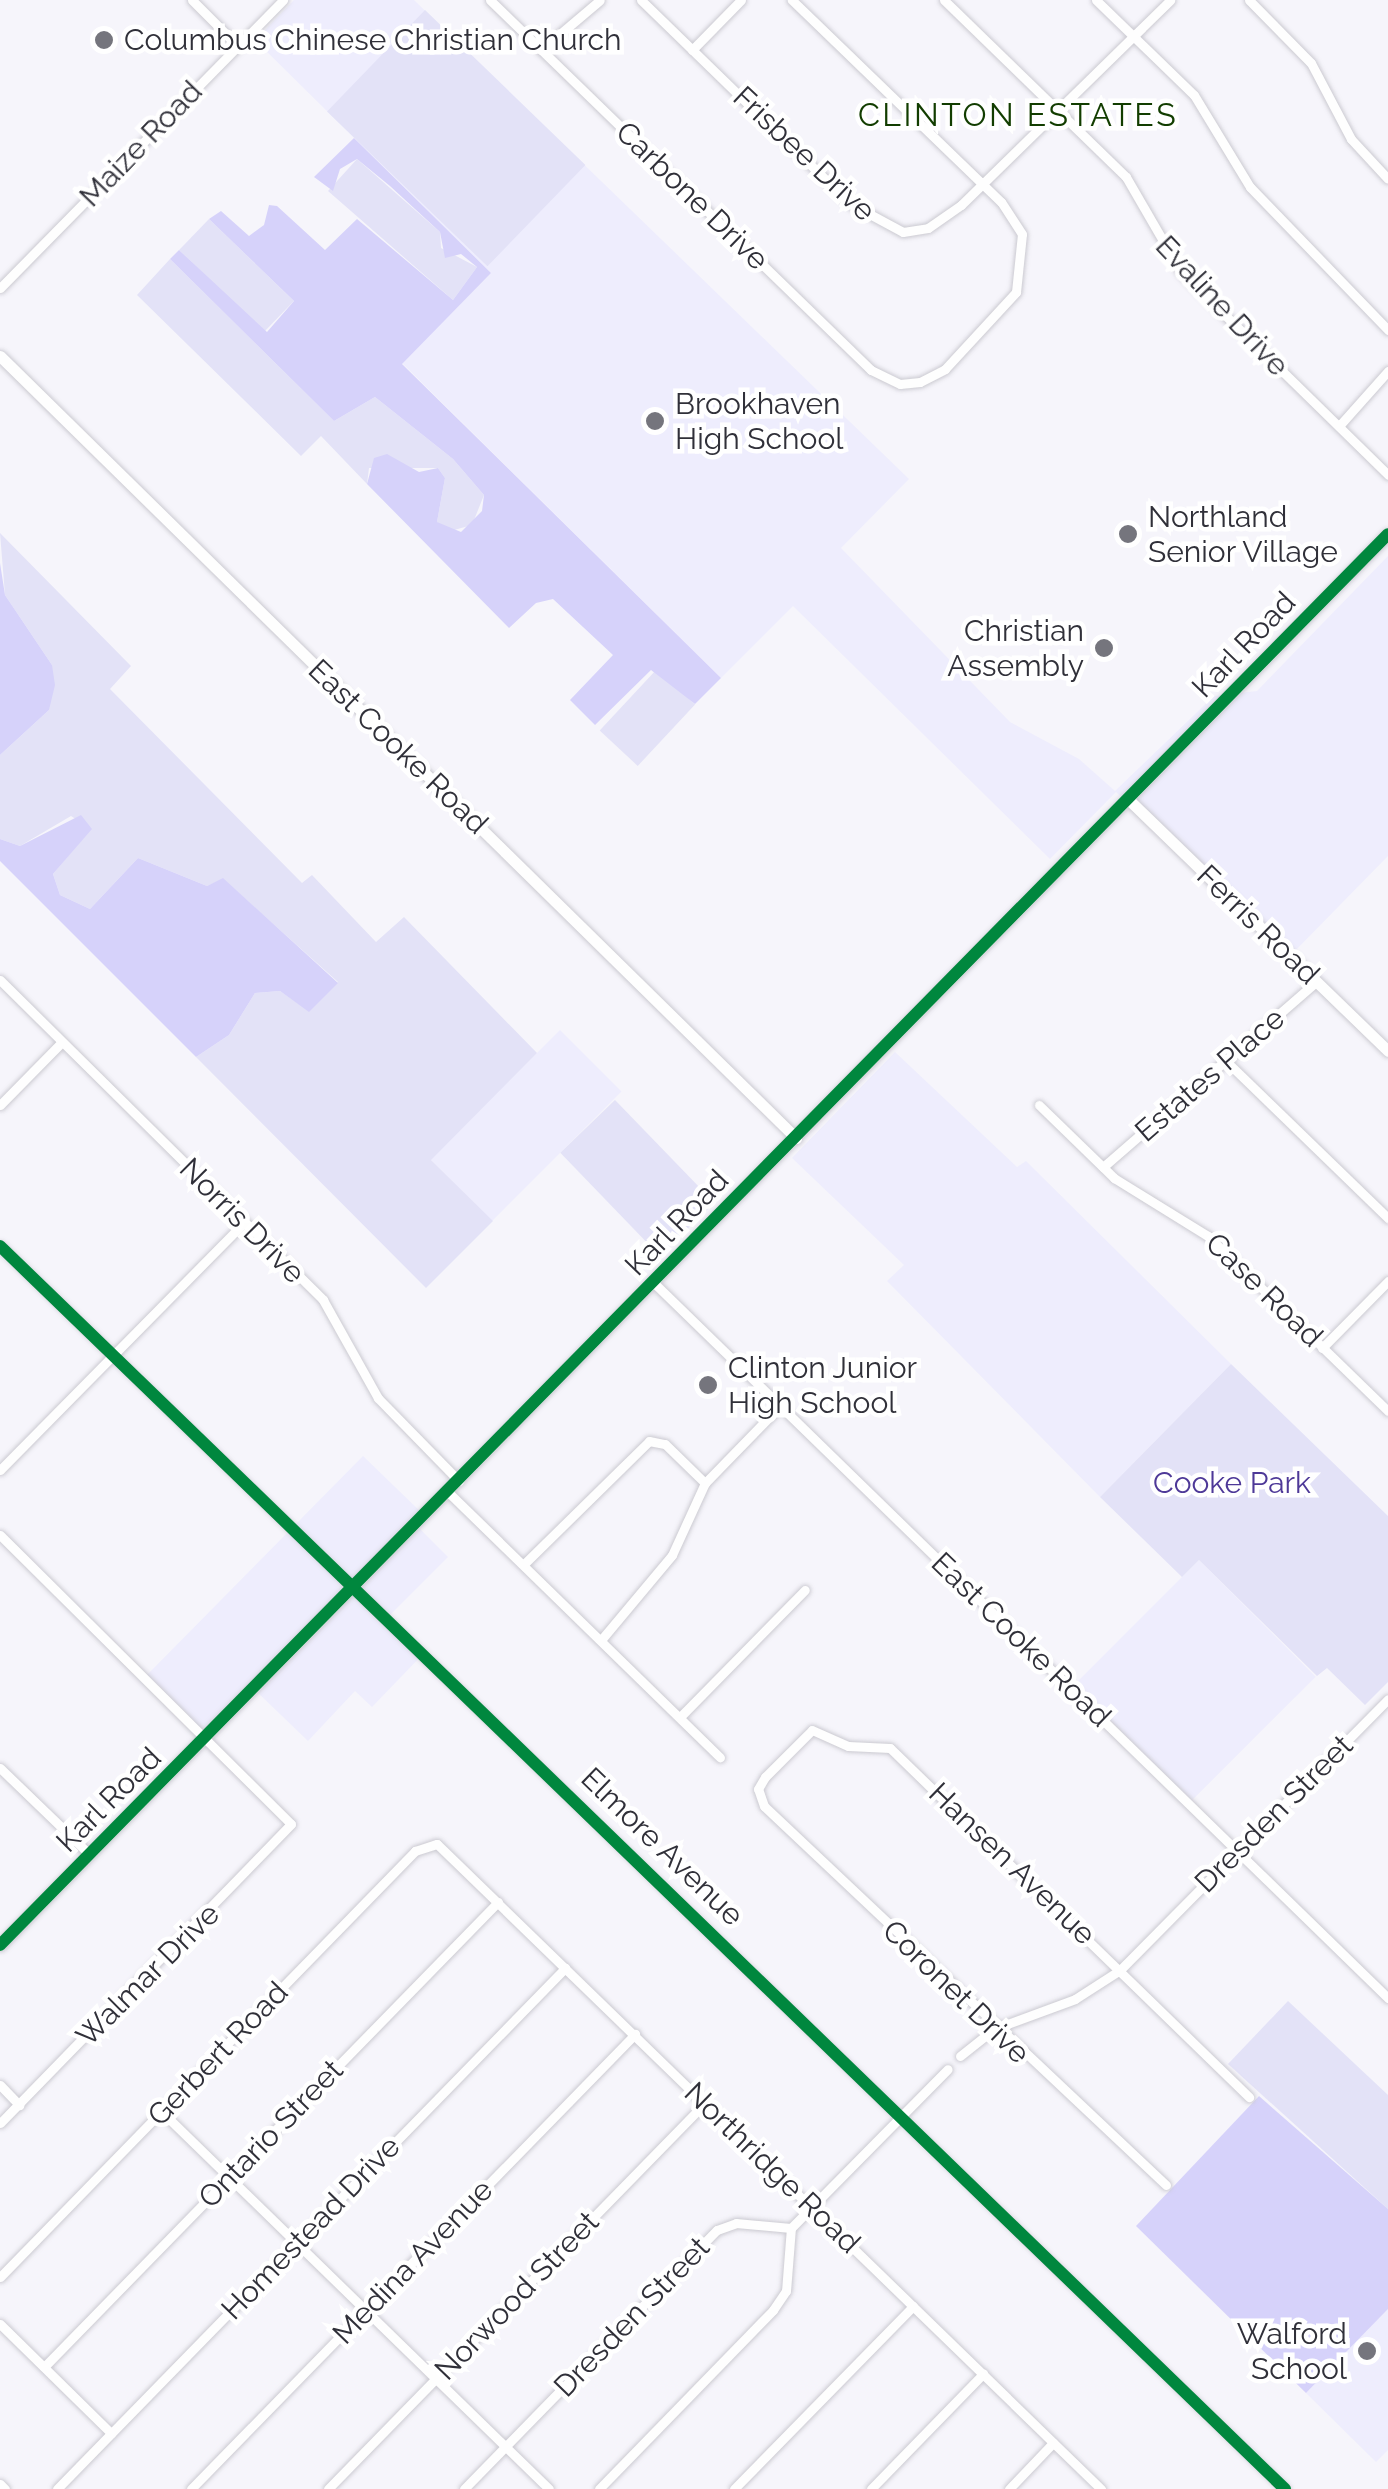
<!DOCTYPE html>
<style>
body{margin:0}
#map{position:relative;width:1388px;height:2489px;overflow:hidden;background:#f6f5fb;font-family:Raleway,sans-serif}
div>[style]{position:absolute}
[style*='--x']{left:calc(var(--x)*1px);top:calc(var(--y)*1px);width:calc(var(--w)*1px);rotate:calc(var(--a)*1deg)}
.built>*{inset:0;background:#eeedfd;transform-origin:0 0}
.green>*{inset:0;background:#e3e2f7;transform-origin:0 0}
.forest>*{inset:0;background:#d6d2fa}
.roads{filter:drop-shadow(0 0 2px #cbcad1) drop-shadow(0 0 2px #cbcad1)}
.minor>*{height:9px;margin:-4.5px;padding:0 4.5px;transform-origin:4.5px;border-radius:4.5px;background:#fefefe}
.major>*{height:11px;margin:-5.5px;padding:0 5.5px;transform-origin:5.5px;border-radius:5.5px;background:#fefefe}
.cycleway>*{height:12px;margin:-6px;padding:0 6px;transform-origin:6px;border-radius:6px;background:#00873e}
.dots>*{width:28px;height:28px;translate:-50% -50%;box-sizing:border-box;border:5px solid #fff;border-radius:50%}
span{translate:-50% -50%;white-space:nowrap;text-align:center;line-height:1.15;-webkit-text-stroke:9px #fff;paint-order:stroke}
.poi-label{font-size:30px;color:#303039}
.left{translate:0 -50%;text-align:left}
.right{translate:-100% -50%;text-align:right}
.street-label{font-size:30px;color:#303039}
.park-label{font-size:30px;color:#4e3998}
.neighbourhood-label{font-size:32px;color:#123d00;letter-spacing:2.5px}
</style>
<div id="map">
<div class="built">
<i style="clip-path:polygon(294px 0,414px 0,909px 479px,841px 548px,1010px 722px,1079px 759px,1115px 791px,1214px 696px,1257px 691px,1388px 556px,1388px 856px,1291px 955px,1116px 792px,1050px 859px,793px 606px,721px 678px,402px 363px,491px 273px,255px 40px)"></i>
<i style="left:560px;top:1030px;width:87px;height:183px;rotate:45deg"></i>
<i style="clip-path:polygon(895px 1052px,1017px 1167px,1026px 1161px,1231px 1364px,1100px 1497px,887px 1281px,904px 1265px,792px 1158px)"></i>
<i style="clip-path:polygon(363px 1456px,426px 1517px,417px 1526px,448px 1557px,389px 1616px,426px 1651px,372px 1707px,355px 1691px,308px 1741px,253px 1688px,206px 1737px,146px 1676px)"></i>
<i style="left:1199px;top:1560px;width:165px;height:176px;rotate:45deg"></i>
<i style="clip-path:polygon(1388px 2309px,1388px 2450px,1376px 2462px,1306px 2393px)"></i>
</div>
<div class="green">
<i style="left:425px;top:10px;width:223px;height:141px;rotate:44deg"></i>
<i style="clip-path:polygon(357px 159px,440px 232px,441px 248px,477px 267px,453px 300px,328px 191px)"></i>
<i style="left:209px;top:219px;width:118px;height:43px;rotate:44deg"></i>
<i style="clip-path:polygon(170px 259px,334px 421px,375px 397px,453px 459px,484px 495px,472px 525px,447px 532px,437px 522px,445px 478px,438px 468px,369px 468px,367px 484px,321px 436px,301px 456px,137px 295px)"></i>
<i style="clip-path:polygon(0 533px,131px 666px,110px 689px,302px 883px,312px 875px,376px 942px,404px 917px,537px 1053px,431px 1160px,493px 1221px,426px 1288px,196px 1057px,229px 1035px,255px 993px,280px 991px,309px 1011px,338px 982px,223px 879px,207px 886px,138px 858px,90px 909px,60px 895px,53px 874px,91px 829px,71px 816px,20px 846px,0 839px,0 755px,49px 710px,52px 665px,5px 595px)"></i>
<i style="left:657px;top:669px;width:52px;height:84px;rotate:43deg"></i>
<i style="left:615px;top:1100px;width:143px;height:76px;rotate:46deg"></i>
<i style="clip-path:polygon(1231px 1364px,1388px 1516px,1388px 1682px,1365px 1705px,1327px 1668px,1317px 1676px,1199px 1560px,1182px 1577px,1100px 1497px)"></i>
<i style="clip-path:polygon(1288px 2001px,1388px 2095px,1388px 2209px,1228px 2064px)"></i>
</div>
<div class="forest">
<i style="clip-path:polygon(354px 138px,491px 273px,402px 364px,721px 678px,695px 704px,651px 670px,595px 725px,570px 700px,613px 655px,553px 599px,536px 603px,509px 628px,367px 484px,374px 458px,387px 454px,419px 472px,438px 468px,445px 478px,437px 522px,461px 532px,482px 511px,484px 495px,453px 459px,375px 397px,334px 421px,170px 259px,179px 250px,267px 332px,294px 301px,209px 219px,221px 211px,249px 236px,264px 225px,269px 205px,277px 206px,325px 250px,357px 219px,453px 300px,477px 267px,461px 254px,445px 258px,440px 232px,390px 186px,357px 159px,340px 169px,333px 191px,314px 177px)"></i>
<i style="clip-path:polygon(0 563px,5px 595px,52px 665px,55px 685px,49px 710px,0 755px)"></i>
<i style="clip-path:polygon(81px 815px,92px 829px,53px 874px,60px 895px,90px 909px,138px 858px,207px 886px,223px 878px,338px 983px,309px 1012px,280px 991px,255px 993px,229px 1035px,196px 1057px,0 861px,0 839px,20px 846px)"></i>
<i style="clip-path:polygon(1259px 2096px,1388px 2209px,1388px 2309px,1306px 2393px,1136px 2226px)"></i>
</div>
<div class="roads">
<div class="minor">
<i style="--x:192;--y:0;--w:65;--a:45"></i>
<i style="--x:490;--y:0;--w:531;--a:44.16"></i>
<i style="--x:871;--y:370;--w:32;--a:26"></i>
<i style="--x:900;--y:384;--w:20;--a:-6"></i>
<i style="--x:920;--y:382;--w:28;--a:-27"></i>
<i style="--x:945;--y:369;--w:105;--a:-47.3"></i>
<i style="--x:1016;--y:292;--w:58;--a:-84.1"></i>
<i style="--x:1022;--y:234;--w:38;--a:-123"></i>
<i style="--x:1001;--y:202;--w:291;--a:-136"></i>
<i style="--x:641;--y:0;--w:293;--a:44.2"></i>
<i style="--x:851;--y:204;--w:59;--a:28.3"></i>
<i style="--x:903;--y:232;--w:25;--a:-9"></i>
<i style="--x:928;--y:228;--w:40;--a:-34.9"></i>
<i style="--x:961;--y:205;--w:293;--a:-44.4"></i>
<i style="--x:944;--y:0;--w:254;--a:44.2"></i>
<i style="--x:1126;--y:177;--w:110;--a:59.9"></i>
<i style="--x:1181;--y:272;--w:290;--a:44.4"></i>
<i style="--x:1096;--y:0;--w:136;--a:44.1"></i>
<i style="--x:1194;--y:95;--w:108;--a:58.7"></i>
<i style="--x:1250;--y:187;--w:199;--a:46"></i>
<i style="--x:1249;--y:0;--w:88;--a:45.5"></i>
<i style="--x:1311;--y:63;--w:86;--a:62.2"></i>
<i style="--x:1351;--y:139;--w:54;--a:47.2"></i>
<i style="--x:541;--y:50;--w:77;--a:-40.3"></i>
<i style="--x:692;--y:50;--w:70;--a:-45.6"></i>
<i style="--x:0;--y:288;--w:404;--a:-45.5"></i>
<i style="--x:1339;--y:426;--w:74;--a:-48.3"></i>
<i style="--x:0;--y:980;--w:455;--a:44.7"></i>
<i style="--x:323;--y:1300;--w:112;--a:60.7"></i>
<i style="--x:378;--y:1398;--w:116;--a:45.7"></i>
<i style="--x:1226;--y:1061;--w:226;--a:44.1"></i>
<i style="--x:0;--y:1105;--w:88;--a:-45.5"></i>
<i style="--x:1039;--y:1105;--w:105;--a:44.2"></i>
<i style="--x:1114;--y:1178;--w:110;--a:31.7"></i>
<i style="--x:1208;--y:1236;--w:251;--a:44.2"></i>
<i style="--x:1103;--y:1167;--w:282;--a:-41"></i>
<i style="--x:0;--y:1246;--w:1788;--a:44.05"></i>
<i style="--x:654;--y:1283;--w:1025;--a:44.25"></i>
<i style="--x:1322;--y:1348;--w:94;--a:-45.4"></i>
<i style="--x:0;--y:1470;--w:347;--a:-45.4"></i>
<i style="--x:448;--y:1492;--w:380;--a:44.3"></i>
<i style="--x:0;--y:1535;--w:410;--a:44.8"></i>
<i style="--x:291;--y:1824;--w:417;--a:134.2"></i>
<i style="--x:524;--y:1564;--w:175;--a:-44.5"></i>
<i style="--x:649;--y:1441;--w:16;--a:11"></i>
<i style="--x:665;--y:1444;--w:56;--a:44.3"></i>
<i style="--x:601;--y:1640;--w:111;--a:-50.1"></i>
<i style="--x:672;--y:1555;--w:79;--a:-65.4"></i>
<i style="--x:705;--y:1483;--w:107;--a:-45.8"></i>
<i style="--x:680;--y:1717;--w:178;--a:-45.5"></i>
<i style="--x:0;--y:1768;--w:125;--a:44"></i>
<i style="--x:960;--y:2056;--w:43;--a:-38.5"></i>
<i style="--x:994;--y:2029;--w:86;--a:-20.3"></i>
<i style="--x:1075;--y:1999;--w:54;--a:-32.8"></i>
<i style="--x:1120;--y:1970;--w:381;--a:-45.3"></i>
<i style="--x:0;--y:2085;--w:28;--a:46"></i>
<i style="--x:162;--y:2112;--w:540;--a:44.25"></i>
<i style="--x:1166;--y:2185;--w:552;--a:-136.69"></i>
<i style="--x:764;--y:1806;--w:18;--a:-109"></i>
<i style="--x:758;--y:1789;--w:14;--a:-60"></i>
<i style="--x:765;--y:1777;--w:66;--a:-45"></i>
<i style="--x:812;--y:1730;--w:39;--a:24"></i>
<i style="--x:848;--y:1746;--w:42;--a:2.7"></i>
<i style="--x:890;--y:1748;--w:501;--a:44.19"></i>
<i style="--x:0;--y:2277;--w:595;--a:-45.75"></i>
<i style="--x:415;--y:1851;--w:23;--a:-18"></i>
<i style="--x:437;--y:1844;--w:926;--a:44.17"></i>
<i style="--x:0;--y:2324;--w:156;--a:44.5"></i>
<i style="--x:44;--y:2367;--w:650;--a:-45.69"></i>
<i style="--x:0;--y:2484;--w:7;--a:45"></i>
<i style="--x:57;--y:2489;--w:728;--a:-45.72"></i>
<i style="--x:191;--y:2489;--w:636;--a:-45.7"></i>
<i style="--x:328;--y:2489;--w:540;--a:-45.68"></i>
<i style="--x:464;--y:2489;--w:362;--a:-45.7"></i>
<i style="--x:717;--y:2230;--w:20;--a:-20"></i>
<i style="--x:736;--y:2223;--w:55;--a:5.2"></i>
<i style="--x:791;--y:2228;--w:223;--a:-45.4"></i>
<i style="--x:599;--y:2489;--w:250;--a:-45.8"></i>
<i style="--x:773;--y:2310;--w:23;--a:-56"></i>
<i style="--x:786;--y:2291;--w:63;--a:-85.5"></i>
<i style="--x:734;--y:2489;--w:256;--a:-45.6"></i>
<i style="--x:871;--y:2489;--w:161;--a:-45.8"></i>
<i style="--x:1009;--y:2489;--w:64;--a:-46.3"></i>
</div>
<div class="major">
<i style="--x:0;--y:356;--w:1116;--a:44.49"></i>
<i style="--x:1128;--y:799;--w:362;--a:44.1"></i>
<i style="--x:0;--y:1945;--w:1979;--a:-45.47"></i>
</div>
</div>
<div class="cycleway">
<i style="--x:0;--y:1246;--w:1788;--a:44.05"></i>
<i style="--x:0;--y:1945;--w:1979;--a:-45.47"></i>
</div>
<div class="dots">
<i style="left:104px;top:40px;background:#75757d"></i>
<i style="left:655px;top:421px;background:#75757d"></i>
<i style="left:1128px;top:534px;background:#75757d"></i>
<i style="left:1104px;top:648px;background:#75757d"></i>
<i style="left:708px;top:1385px;background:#75757d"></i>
<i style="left:1367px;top:2351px;background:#75757d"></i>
</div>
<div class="poi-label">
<span class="left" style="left:124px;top:40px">Columbus Chinese Christian Church</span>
<span class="left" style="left:675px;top:421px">Brookhaven<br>High School</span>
<span class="left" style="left:1148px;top:534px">Northland<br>Senior Village</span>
<span class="right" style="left:1084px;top:648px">Christian<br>Assembly</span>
<span class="left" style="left:728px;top:1385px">Clinton Junior<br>High School</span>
<span class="right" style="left:1347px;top:2351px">Walford<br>School</span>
</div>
<div class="street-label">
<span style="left:141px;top:144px;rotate:-46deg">Maize Road</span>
<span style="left:804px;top:154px;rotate:43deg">Frisbee Drive</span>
<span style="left:692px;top:196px;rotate:44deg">Carbone Drive</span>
<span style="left:1222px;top:306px;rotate:47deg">Evaline Drive</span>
<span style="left:1244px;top:645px;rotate:-46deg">Karl Road</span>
<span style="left:398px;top:747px;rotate:44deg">East Cooke Road</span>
<span style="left:1258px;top:925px;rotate:44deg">Ferris Road</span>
<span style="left:1210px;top:1075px;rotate:-41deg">Estates Place</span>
<span style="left:242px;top:1221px;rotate:45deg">Norris Drive</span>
<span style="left:677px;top:1223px;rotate:-46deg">Karl Road</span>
<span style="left:1264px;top:1290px;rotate:44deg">Case Road</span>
<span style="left:1021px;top:1640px;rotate:44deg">East Cooke Road</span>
<span style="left:109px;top:1800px;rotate:-45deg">Karl Road</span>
<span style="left:1274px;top:1814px;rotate:-45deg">Dresden Street</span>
<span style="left:662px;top:1847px;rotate:44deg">Elmore Avenue</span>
<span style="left:1012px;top:1864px;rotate:44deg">Hansen Avenue</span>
<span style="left:148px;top:1975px;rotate:-45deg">Walmar Drive</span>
<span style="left:956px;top:1992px;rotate:44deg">Coronet Drive</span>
<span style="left:218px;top:2054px;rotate:-46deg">Gerbert Road</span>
<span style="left:271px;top:2134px;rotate:-46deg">Ontario Street</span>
<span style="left:772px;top:2168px;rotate:44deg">Northridge Road</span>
<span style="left:311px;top:2228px;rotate:-46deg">Homestead Drive</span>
<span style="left:413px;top:2262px;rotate:-46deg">Medina Avenue</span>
<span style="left:517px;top:2296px;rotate:-46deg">Norwood Street</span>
<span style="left:632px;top:2317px;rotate:-46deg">Dresden Street</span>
</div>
<div class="park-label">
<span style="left:1232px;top:1483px">Cooke Park</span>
</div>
<div class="neighbourhood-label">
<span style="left:1018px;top:115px">CLINTON ESTATES</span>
</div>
</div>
